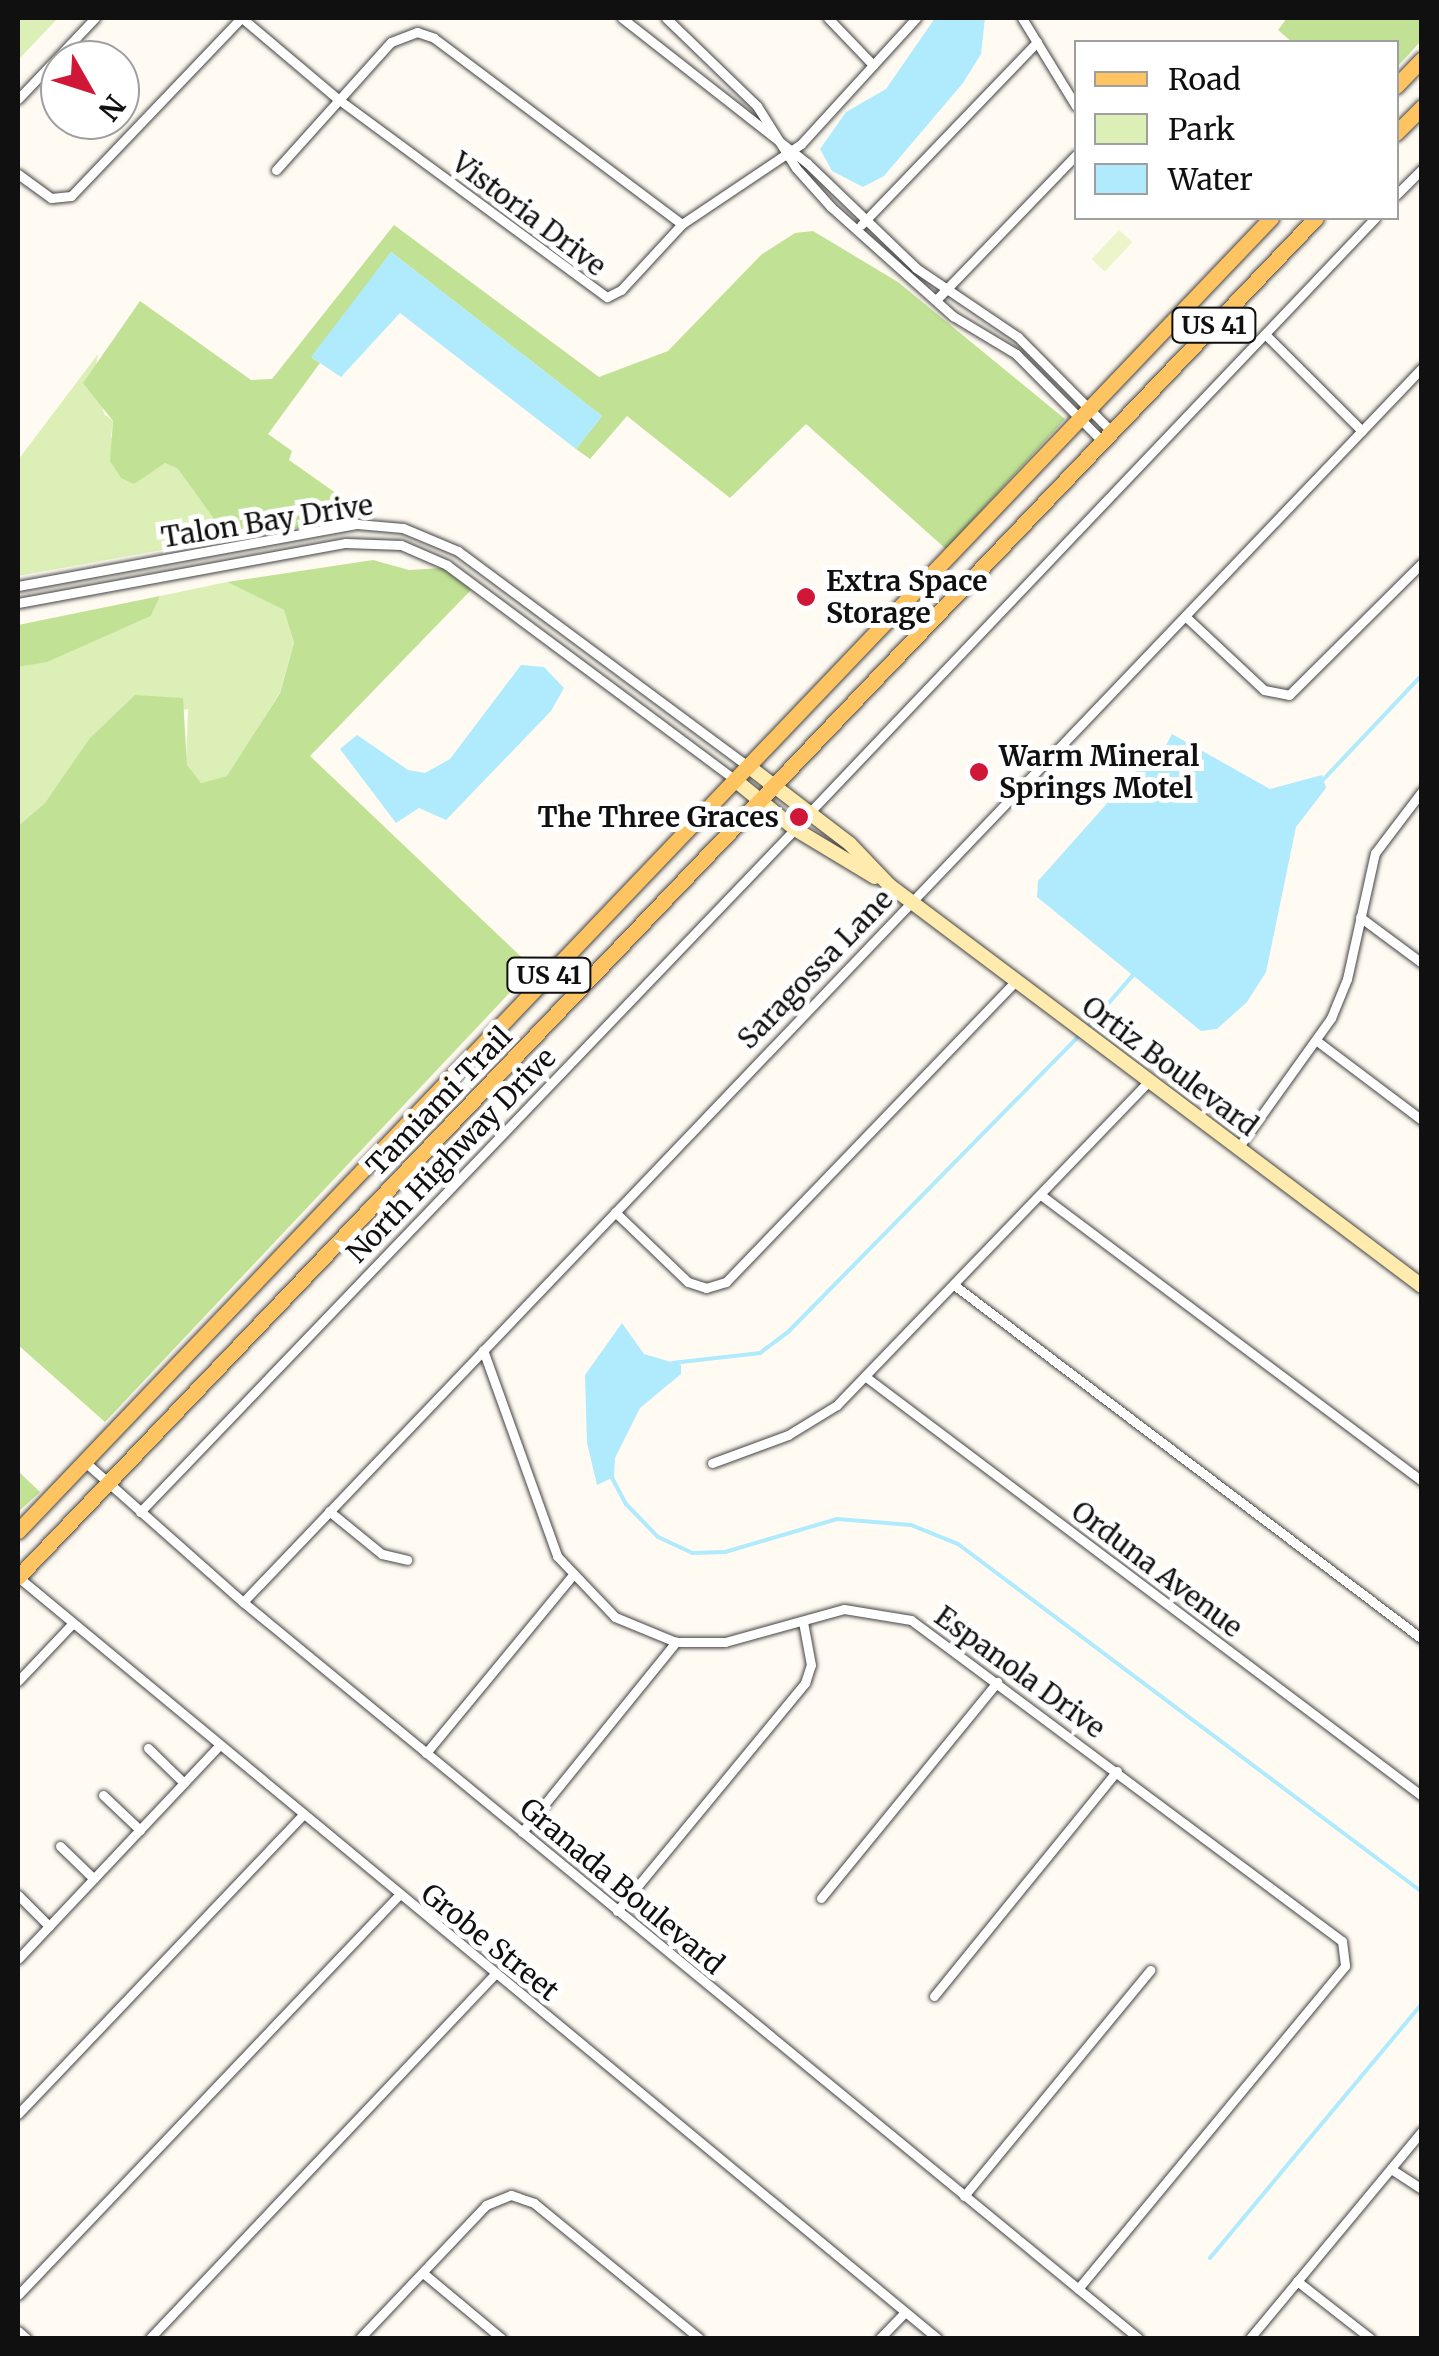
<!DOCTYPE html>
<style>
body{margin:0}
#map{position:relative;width:1439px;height:2356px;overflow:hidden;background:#fffbf2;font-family:Merriweather,serif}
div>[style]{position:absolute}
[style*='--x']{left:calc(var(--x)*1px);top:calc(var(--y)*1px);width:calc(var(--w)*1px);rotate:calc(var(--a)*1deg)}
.green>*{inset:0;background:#dbefb6}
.forest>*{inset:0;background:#c1e294}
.pitch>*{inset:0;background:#ecf5c9;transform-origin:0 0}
.water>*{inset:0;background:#b0eafd}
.stream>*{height:4px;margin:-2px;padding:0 2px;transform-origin:2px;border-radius:2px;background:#b0eafd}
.roads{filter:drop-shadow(0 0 2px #434343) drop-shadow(0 0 2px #434343)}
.street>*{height:9px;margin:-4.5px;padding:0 4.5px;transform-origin:4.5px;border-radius:4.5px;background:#fff}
.secondary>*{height:14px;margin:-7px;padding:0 7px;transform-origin:7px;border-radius:7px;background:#ffebad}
.primary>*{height:15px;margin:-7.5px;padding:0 7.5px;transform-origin:7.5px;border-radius:7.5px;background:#ffc462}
.dots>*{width:28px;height:28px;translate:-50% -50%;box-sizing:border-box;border:5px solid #fff;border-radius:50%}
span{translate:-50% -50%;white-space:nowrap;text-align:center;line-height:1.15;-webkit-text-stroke:10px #fff;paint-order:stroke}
.shield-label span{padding:2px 8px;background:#fff;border:2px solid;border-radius:8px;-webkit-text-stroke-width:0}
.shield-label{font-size:25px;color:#101010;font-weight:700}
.street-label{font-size:28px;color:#101010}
.poi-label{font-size:28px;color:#101010;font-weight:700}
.left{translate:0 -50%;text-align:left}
.right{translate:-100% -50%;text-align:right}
.frame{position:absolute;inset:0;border:20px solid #101010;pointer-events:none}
.legend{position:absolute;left:1074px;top:40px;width:325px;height:180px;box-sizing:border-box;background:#fff;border:2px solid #9f9f9f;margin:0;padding:12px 18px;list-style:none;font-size:30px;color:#101010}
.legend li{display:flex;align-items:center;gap:20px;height:50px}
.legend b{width:50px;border:2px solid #9f9f9f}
.north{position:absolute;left:40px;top:40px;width:100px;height:100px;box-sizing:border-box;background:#fff;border:2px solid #9f9f9f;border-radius:50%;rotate:129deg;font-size:28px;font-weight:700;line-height:40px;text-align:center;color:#101010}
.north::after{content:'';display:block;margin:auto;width:35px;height:45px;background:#d11738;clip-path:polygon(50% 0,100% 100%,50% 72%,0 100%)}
</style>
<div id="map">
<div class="green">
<i style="clip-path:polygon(18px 18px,58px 18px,18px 60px)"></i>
<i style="clip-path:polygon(98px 354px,95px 371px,104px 414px,113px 421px,111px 437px,178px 469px,219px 526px,217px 540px,18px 576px,18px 460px)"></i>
<i style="clip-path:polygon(227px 582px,284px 610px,294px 643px,280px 692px,228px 776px,201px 783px,186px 765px,188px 709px,106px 722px,45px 803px,18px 826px,18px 667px,47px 661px,151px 616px,160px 596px)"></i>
</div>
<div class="forest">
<i style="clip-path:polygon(1287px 18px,1421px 18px,1421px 41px,1397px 67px,1396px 42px,1292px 42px,1278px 30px)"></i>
<i style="clip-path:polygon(394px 225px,599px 377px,668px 351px,761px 255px,795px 233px,813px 231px,898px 282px,1065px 419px,946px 549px,806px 424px,730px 498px,627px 416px,590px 459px,576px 449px,602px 416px,391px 252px,312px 358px,320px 363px,268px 434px,292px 451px,289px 460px,357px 508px,355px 519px,217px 540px,219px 526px,178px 469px,165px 463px,134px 484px,121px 478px,110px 461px,113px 421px,83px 383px,140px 301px,251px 380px,272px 379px)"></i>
<i style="clip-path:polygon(373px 560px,409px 570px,442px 568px,471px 590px,310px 756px,533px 968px,105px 1422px,18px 1345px,18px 826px,45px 803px,90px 738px,135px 695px,183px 698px,187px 765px,201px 783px,227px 776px,280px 693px,294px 643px,284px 610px,227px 582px)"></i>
<i style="clip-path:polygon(160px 596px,151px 616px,47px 662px,18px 667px,18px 625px)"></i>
<i style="clip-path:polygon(18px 1471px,40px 1492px,18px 1512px)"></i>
</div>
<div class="pitch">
<i style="left:1119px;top:230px;width:18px;height:40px;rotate:43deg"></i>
</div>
<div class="water">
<i style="clip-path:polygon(935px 18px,985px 18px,981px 54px,963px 83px,884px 176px,863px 187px,832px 171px,820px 149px,846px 112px,886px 89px)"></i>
<i style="clip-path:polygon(391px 252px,602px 416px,576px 449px,400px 313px,341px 377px,311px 357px)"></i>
<i style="clip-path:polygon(521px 665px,544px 667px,564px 688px,551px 711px,446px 820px,419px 808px,396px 823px,340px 749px,357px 735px,408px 770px,425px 773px,450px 759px)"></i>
<i style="clip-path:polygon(1172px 734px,1270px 789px,1322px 775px,1326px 788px,1296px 827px,1266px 972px,1247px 1002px,1217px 1029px,1201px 1031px,1037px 897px,1038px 881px,1144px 762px,1162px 753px)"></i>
<i style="clip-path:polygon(622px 1323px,644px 1354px,681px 1365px,681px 1374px,640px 1408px,615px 1458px,614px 1477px,597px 1485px,587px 1443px,585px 1375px)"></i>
</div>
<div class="stream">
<i style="--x:1321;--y:782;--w:147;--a:-46.7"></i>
<i style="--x:1087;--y:1028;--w:70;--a:-49"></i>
<i style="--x:672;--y:1363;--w:89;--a:-6.5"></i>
<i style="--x:760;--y:1353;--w:36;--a:-37"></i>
<i style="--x:789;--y:1331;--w:415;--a:-45.5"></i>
<i style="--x:611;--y:1476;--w:32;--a:62"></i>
<i style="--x:626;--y:1504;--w:46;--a:45.9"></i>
<i style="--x:658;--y:1537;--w:38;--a:25"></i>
<i style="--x:693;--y:1553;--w:32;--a:-2"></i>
<i style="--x:725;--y:1552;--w:117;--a:-16.4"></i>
<i style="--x:837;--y:1519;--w:74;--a:4.6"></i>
<i style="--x:911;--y:1525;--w:51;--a:22"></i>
<i style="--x:958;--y:1544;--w:580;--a:36.87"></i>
<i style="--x:1210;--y:2258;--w:331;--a:-50.2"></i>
</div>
<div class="roads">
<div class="street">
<i style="--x:242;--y:18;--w:126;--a:40.2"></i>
<i style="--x:338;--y:99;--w:334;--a:36.4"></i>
<i style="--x:607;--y:297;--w:16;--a:-27"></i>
<i style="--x:621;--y:290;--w:90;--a:-47.3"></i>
<i style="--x:682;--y:224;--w:143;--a:-33.9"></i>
<i style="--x:801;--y:144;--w:171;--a:-47.6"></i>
<i style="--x:622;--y:18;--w:235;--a:38.1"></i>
<i style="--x:807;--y:163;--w:151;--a:43.9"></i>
<i style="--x:916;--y:268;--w:123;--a:34.1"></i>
<i style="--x:1018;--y:337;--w:134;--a:45.3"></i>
<i style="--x:666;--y:18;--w:127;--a:44"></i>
<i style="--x:757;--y:106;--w:73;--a:57.8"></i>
<i style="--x:796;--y:168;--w:52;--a:48.1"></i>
<i style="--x:831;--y:207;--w:164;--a:41.8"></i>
<i style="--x:953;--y:316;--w:74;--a:31.1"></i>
<i style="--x:1016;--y:354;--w:124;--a:45.3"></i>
<i style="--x:828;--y:18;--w:65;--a:46.2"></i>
<i style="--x:1022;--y:18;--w:103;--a:58.5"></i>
<i style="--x:18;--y:99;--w:112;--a:-46.5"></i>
<i style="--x:276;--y:170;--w:172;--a:-48.1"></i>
<i style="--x:391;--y:42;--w:28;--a:-21"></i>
<i style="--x:417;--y:32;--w:18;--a:19"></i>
<i style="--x:434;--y:38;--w:310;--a:36.9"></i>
<i style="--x:18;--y:174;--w:41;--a:36"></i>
<i style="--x:51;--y:198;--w:20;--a:-6"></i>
<i style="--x:71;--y:196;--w:246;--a:-46.3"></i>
<i style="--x:1396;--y:195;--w:37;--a:-45"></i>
<i style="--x:861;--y:225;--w:254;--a:-46.1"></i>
<i style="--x:936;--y:300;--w:202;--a:-46"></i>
<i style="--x:1265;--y:334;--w:137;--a:45"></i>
<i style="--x:18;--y:586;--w:345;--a:-10.4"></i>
<i style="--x:357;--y:524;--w:46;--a:5"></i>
<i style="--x:403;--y:528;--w:60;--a:22.7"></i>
<i style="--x:458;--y:551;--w:361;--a:36.6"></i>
<i style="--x:18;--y:603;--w:333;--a:-10.4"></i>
<i style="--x:346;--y:543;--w:55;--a:2.1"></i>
<i style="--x:401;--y:545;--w:50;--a:23.5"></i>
<i style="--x:447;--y:565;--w:359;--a:36.7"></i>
<i style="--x:1185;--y:616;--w:108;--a:43.1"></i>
<i style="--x:1264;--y:690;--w:25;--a:11"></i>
<i style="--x:1289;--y:695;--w:187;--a:-44.8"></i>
<i style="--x:810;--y:812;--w:820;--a:-46.43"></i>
<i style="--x:1360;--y:917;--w:77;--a:36.6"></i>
<i style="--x:1317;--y:1041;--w:131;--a:37"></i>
<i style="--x:1238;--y:1148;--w:160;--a:-54.4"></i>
<i style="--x:1331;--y:1018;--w:42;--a:-67.7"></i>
<i style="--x:1347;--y:979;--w:129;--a:-77.5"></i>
<i style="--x:1375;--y:853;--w:78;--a:-52.8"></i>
<i style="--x:1041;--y:1195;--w:476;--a:36.9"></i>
<i style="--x:615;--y:1212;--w:101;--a:43.8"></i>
<i style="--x:688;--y:1282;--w:19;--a:18"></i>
<i style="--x:706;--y:1288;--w:21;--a:-17"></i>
<i style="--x:726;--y:1282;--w:418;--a:-46.1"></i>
<i style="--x:954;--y:1285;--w:587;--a:37.1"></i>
<i style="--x:483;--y:1350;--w:219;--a:70.2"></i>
<i style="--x:557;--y:1556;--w:84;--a:46.4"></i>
<i style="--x:615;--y:1617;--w:66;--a:22.3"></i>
<i style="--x:676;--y:1642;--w:49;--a:0"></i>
<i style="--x:725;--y:1642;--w:123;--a:-15.5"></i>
<i style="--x:844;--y:1609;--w:68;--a:9.3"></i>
<i style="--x:911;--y:1620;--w:537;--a:36.68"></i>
<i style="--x:1342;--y:1941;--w:25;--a:83"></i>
<i style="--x:1345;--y:1966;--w:419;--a:129.6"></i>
<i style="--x:866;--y:1377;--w:696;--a:37"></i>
<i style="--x:84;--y:1461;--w:213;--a:41.6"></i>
<i style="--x:243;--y:1602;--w:1159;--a:39.43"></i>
<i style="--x:712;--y:1463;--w:81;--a:-20.2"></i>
<i style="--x:788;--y:1435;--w:57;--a:-31.5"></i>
<i style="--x:837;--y:1405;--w:450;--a:-46.1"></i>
<i style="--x:329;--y:1511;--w:68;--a:39.1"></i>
<i style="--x:382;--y:1554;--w:26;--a:13"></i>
<i style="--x:140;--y:1512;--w:946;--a:-46.2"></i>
<i style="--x:18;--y:1577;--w:1193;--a:39.63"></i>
<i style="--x:243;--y:1602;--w:1707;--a:-46.31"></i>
<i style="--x:18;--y:1681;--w:80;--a:-46.5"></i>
<i style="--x:148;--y:1748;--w:50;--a:44.2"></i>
<i style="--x:426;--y:1753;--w:228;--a:-50.5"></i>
<i style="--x:103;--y:1795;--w:51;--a:43.4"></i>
<i style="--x:522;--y:1832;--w:245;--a:-51"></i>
<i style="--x:60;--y:1846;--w:47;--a:44.1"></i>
<i style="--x:18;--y:1895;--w:44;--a:45"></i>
<i style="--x:821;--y:1898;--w:279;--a:-50.8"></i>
<i style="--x:617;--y:1911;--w:296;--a:-50.5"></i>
<i style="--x:805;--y:1683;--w:19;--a:-72"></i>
<i style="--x:811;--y:1665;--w:44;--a:-100.5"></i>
<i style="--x:18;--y:1959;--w:294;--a:-46.7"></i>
<i style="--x:934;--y:1996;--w:290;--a:-50.9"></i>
<i style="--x:18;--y:2114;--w:414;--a:-46.4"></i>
<i style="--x:1391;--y:2169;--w:37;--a:33"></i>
<i style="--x:964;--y:2196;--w:293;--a:-50.5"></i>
<i style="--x:423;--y:2273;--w:102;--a:39.8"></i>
<i style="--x:1297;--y:2281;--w:93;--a:38"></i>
<i style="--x:18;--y:2295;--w:551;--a:-46.4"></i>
<i style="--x:18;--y:2331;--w:11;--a:41"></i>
<i style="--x:150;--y:2338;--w:502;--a:-46.54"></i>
<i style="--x:360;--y:2338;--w:183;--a:-46.5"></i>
<i style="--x:486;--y:2205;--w:27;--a:-22"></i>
<i style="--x:511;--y:2195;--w:24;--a:19"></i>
<i style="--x:534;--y:2203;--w:213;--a:39.3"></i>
<i style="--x:880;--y:2338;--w:36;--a:-46"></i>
<i style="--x:1250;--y:2338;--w:269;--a:-50.3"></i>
</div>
<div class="secondary">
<i style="--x:748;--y:766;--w:128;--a:37.4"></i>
<i style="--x:850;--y:844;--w:57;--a:46.4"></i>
<i style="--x:889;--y:885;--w:667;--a:36.96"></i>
<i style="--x:735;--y:780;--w:77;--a:39.2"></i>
<i style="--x:795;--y:829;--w:93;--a:31"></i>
</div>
<div class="primary">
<i style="--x:1396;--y:86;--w:37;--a:-46"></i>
<i style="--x:1396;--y:133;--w:37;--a:-45"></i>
<i style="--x:18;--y:1531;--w:1815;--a:-46.34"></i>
<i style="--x:18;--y:1577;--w:1879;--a:-46.32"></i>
</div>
</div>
<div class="dots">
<i style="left:806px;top:597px;background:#d11738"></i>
<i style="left:979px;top:772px;background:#d11738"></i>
<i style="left:799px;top:817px;background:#d11738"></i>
</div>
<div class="shield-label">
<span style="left:1214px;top:325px">US 41</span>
<span style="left:549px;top:975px">US 41</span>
</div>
<div class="street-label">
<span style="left:529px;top:214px;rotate:37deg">Vistoria Drive</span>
<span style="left:267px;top:521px;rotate:-9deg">Talon Bay Drive</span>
<span style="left:815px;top:969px;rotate:-46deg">Saragossa Lane</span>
<span style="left:1170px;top:1066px;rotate:37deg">Ortiz Boulevard</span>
<span style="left:439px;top:1101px;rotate:-46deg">Tamiami Trail</span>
<span style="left:451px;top:1155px;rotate:-46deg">North Highway Drive</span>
<span style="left:1157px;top:1569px;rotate:37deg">Orduna Avenue</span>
<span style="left:1020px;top:1672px;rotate:36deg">Espanola Drive</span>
<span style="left:622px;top:1886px;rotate:40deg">Granada Boulevard</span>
<span style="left:490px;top:1942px;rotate:39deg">Grobe Street</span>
</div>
<div class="poi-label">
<span class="left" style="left:826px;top:597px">Extra Space<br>Storage</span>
<span class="left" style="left:999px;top:772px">Warm Mineral<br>Springs Motel</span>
<span class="right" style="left:779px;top:817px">The Three Graces</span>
</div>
<div class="frame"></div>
<ul class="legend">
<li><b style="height:12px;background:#ffc462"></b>Road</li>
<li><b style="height:28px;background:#dbefb6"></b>Park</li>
<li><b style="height:28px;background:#b0eafd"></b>Water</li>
</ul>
<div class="north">N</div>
</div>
